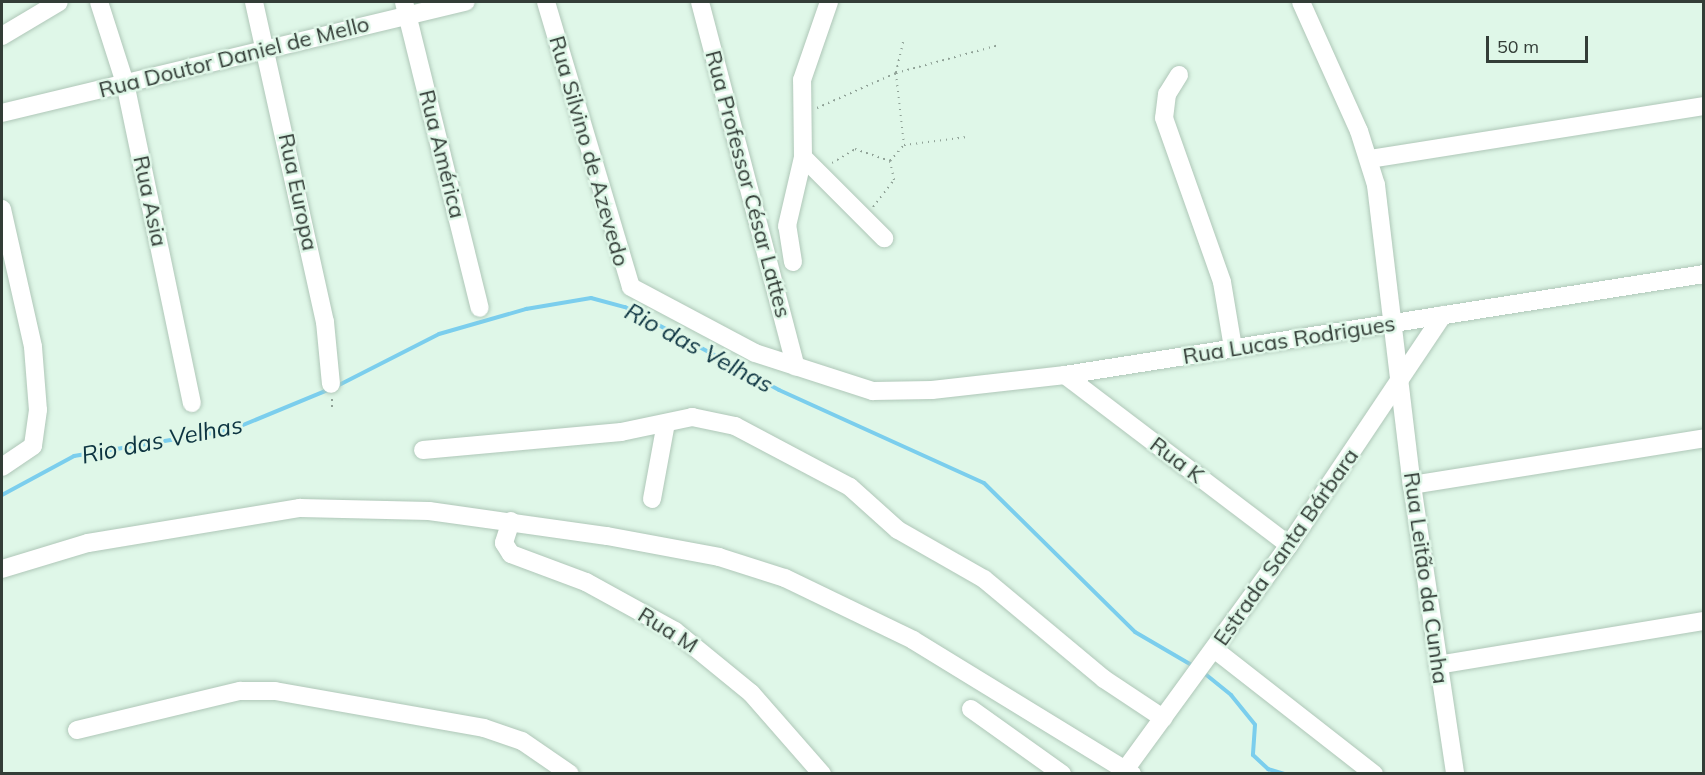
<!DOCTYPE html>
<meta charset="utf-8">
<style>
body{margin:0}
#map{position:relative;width:1705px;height:775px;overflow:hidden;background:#dff7e8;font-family:Mulish,sans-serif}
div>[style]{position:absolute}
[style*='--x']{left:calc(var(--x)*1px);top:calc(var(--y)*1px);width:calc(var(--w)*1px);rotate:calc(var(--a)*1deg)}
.stream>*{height:4px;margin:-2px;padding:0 2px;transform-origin:2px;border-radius:2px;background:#7bceed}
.path>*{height:2px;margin-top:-1px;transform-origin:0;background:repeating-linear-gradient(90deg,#90a297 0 1.5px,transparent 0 6px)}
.roads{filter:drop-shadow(0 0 2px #afc7b8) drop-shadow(0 0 2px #afc7b8)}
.minor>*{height:18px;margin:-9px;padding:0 9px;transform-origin:9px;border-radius:9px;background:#fff}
span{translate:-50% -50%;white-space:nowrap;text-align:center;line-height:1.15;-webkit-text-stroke:5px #dff7e8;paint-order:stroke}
.street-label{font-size:22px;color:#333d37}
.water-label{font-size:24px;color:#0d3441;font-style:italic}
.frame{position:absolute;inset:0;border:3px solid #333d37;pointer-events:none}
.scale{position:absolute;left:1486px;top:36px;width:102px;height:27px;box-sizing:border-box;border:3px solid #333d37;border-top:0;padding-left:8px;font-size:18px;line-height:21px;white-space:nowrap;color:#333d37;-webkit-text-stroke:4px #dff7e8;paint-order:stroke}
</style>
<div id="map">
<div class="stream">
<i style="--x:337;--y:386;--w:114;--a:-27"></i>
<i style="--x:439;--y:334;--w:91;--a:-16"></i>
<i style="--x:526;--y:309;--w:66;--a:-9.6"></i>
<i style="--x:591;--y:298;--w:35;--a:15"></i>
<i style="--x:625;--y:307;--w:175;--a:28.3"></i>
<i style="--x:779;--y:390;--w:225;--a:24.4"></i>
<i style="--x:984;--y:483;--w:212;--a:44.6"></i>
<i style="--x:1135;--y:632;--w:69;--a:30.3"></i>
<i style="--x:2;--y:495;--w:82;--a:-28.4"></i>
<i style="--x:74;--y:456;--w:159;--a:-9.4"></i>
<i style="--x:231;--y:430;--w:107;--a:-22.5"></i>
<i style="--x:1204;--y:673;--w:35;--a:39"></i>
<i style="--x:1231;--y:695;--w:38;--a:51"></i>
<i style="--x:1255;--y:725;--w:30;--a:94"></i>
<i style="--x:1253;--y:755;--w:21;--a:43"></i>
<i style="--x:1268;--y:769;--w:17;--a:17"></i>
</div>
<div class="path">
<i style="--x:903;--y:42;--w:32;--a:103"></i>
<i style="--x:896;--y:73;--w:72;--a:83.7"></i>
<i style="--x:817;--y:108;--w:86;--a:-23.9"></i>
<i style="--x:896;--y:73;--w:107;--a:-15.2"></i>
<i style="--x:832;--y:163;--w:27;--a:-31"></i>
<i style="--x:855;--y:149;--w:37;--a:19"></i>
<i style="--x:873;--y:207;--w:34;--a:-52"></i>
<i style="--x:894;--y:180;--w:19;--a:-102"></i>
<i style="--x:890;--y:161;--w:21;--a:-49"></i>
<i style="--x:904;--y:145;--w:64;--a:-7.1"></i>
<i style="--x:332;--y:407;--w:9;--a:-90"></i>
</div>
<div class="roads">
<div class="minor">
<i style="--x:99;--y:2;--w:85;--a:72.2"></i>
<i style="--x:125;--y:83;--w:327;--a:78.2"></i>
<i style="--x:254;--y:2;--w:328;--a:77.5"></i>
<i style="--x:325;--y:322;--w:62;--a:84.5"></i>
<i style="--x:404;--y:2;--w:315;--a:76.1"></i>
<i style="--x:546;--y:2;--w:297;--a:73.4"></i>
<i style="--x:631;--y:287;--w:140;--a:28"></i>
<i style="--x:755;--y:353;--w:124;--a:17.9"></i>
<i style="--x:873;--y:391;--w:59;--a:-1"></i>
<i style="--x:932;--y:390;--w:134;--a:-6.4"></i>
<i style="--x:1065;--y:375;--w:647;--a:-8.98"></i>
<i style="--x:700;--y:2;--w:377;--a:75.3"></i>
<i style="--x:1301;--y:2;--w:141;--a:65.8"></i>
<i style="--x:1359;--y:131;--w:57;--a:72.5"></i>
<i style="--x:1376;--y:185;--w:302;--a:83.2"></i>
<i style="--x:1412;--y:485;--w:292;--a:81.5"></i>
<i style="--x:2;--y:36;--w:66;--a:-30.8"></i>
<i style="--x:1179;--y:75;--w:22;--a:122"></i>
<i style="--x:1167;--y:94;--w:24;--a:97"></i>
<i style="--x:1164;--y:118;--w:174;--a:70.5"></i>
<i style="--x:1222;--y:282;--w:67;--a:80.5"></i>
<i style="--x:2;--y:113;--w:477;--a:-13.5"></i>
<i style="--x:803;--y:157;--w:115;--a:45"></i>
<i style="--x:1370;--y:159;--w:338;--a:-9"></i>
<i style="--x:2;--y:209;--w:141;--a:77.3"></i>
<i style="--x:33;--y:347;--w:63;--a:85.5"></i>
<i style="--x:38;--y:410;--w:36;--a:98"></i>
<i style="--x:33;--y:446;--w:37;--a:146"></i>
<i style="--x:793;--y:262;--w:36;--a:-99"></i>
<i style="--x:787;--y:226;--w:71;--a:-76.9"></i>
<i style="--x:803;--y:157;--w:77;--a:-90.7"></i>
<i style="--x:802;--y:80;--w:83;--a:-70.9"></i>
<i style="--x:1065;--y:375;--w:281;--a:37.2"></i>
<i style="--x:423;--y:450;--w:199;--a:-5.2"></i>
<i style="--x:621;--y:432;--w:73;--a:-11.9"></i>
<i style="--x:692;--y:417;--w:44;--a:11.8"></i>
<i style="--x:735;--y:426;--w:130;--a:27.9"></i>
<i style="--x:850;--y:487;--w:64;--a:41.9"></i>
<i style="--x:898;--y:530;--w:99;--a:29.7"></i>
<i style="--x:984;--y:579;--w:156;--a:39.8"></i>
<i style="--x:1104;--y:679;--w:71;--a:33.5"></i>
<i style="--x:1412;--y:485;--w:296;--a:-9.1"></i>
<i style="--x:652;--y:499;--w:77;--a:-79.6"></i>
<i style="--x:511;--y:521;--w:23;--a:108"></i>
<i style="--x:504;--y:543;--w:13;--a:58"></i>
<i style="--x:511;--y:554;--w:80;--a:20.5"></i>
<i style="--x:586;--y:582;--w:102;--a:28.8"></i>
<i style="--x:675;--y:631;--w:98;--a:39.2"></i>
<i style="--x:751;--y:693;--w:108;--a:48.8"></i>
<i style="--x:2;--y:569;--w:90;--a:-16.8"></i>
<i style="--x:88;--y:543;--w:215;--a:-9.4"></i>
<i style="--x:300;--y:508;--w:129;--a:1.3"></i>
<i style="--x:429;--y:511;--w:180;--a:8"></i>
<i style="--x:607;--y:536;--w:114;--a:10.6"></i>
<i style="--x:719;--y:557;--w:69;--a:17.7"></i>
<i style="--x:785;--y:578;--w:142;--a:25.8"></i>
<i style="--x:913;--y:640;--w:257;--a:31.5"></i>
<i style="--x:1214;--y:649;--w:203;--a:38"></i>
<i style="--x:1438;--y:665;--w:270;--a:-9.4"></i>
<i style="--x:971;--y:709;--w:112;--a:35.5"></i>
<i style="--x:77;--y:730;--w:168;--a:-13.5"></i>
<i style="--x:240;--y:691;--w:35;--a:0"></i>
<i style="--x:275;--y:691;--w:212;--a:10"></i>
<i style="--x:484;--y:728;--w:40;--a:18.9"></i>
<i style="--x:522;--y:741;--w:58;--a:34.5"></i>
<i style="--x:1122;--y:774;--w:283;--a:-53.9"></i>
<i style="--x:1289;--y:545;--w:277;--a:-56.2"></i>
</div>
</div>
<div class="street-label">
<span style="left:234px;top:57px;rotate:-14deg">Rua Doutor Daniel de Mello</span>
<span style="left:589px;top:151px;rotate:74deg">Rua Silvino de Azevedo</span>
<span style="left:442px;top:154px;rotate:76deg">Rua América</span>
<span style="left:748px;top:184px;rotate:75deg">Rua Professor César Lattes</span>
<span style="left:298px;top:192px;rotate:78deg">Rua Europa</span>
<span style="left:150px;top:201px;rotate:78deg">Rua Asia</span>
<span style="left:1289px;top:340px;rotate:-9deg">Rua Lucas Rodrigues</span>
<span style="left:1177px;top:460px;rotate:37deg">Rua K</span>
<span style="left:1286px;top:547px;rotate:-55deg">Estrada Santa Bárbara</span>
<span style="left:1426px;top:578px;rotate:82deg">Rua Leitão da Cunha</span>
<span style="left:668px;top:630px;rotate:32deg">Rua M</span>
</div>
<div class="water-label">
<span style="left:699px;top:348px;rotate:28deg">Rio das Velhas</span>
<span style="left:162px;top:440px;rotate:-11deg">Rio das Velhas</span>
</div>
<div class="frame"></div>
<div class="scale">50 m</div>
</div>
